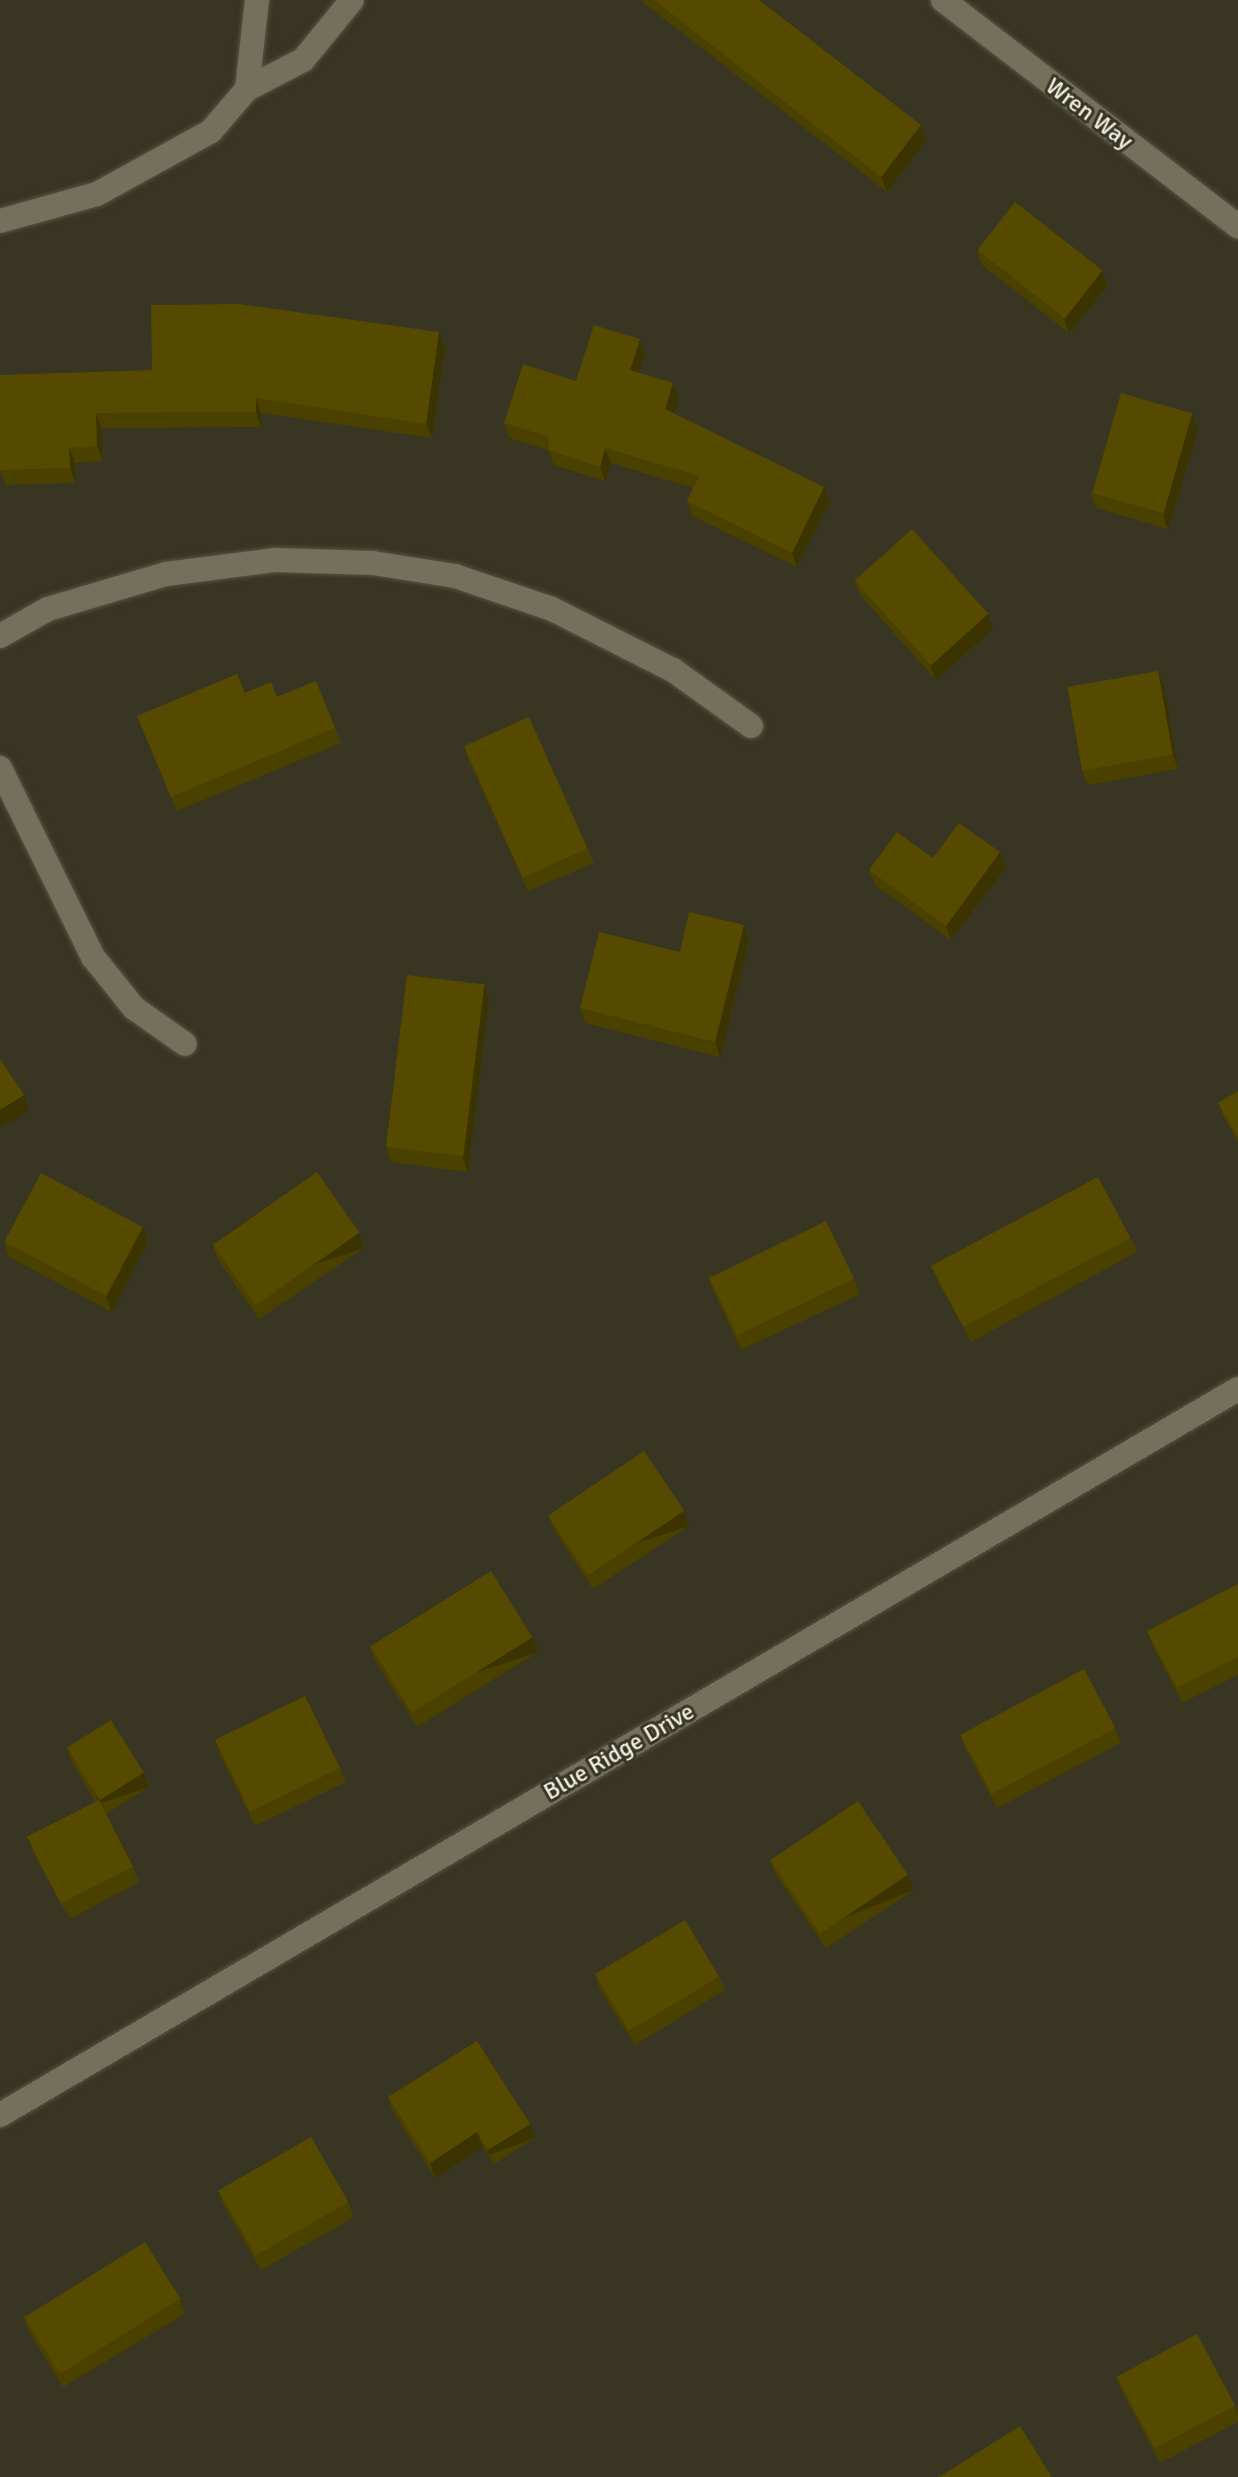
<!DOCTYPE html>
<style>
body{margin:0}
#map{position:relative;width:1238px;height:2477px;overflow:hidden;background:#383523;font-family:Signika,sans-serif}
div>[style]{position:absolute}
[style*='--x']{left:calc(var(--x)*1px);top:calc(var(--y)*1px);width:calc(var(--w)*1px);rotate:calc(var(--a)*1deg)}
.roads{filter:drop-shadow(0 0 2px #565343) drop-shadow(0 0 2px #565343)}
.minor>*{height:24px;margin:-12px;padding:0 12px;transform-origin:12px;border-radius:12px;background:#74705c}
.wall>*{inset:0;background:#4a4000}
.shaded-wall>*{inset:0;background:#3c3400;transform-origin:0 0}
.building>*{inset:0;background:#564a00;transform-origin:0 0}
span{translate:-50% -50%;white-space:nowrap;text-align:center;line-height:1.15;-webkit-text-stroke:6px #383523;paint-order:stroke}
.street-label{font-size:24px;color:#f1efe4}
</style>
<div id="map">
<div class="roads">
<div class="minor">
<i style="--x:943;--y:0;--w:372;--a:37.5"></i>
<i style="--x:247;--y:89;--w:63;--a:-27.4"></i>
<i style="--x:303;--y:60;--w:77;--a:-50.8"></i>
<i style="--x:0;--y:221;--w:101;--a:-15.6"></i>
<i style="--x:97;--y:194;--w:130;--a:-28.9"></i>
<i style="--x:211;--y:131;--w:55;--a:-49.4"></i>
<i style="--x:247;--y:89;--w:90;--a:-83.6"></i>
<i style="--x:0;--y:636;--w:55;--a:-29.4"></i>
<i style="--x:48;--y:609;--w:123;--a:-16.5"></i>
<i style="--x:166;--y:574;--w:111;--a:-7.3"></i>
<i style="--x:276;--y:560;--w:97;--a:1.8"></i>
<i style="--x:373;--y:563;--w:83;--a:9"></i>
<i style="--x:455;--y:576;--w:102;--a:18.8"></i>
<i style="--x:552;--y:609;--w:136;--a:26.8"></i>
<i style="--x:673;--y:670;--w:96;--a:35.7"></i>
<i style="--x:0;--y:768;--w:211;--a:63.8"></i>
<i style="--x:93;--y:957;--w:65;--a:51.2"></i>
<i style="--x:134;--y:1008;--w:62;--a:35.2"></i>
<i style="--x:0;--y:2115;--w:1435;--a:-30.39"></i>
</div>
</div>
<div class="wall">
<i style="clip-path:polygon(640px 0,759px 0,921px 125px,926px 140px,887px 192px)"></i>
<i style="clip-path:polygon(977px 250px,1108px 285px,1069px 333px,982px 265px)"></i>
<i style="clip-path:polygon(640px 339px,645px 354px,639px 373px,673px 383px,679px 398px,674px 414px,824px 487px,830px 502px,797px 567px,692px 516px,687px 501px,693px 488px,611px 463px,605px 481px,554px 465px,548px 450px,509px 438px,504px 423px,576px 381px)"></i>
<i style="clip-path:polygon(445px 347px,432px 438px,261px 413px,261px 427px,101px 428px,103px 461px,75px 463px,75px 483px,6px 485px,0 470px,152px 370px)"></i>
<i style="clip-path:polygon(1192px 414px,1198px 429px,1168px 529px,1096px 508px,1091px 493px)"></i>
<i style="clip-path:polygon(854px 580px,993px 629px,936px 680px,860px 595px)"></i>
<i style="clip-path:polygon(1164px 685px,1178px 769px,1088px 785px,1082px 771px)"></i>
<i style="clip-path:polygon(245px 693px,277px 697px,335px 728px,341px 743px,177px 811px,137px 716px)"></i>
<i style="clip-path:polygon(464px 746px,588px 848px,594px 863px,528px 891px,469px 761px)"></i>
<i style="clip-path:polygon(1000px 852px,1006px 867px,951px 940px,875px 885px,869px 870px,933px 858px)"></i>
<i style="clip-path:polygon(749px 940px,720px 1057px,585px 1023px,580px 1008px,680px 952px)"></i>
<i style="clip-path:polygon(489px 999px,468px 1172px,391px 1162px,386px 1147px)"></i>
<i style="clip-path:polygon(1238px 1091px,1238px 1142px,1224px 1117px,1218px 1103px)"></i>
<i style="clip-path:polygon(143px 1227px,148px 1242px,112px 1312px,9px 1257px,4px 1242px)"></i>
<i style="clip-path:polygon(359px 1233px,364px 1248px,259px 1319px,217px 1258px,212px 1243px)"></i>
<i style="clip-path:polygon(1131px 1238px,1137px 1252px,971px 1342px,938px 1281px,932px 1267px)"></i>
<i style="clip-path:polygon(708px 1275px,854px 1279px,860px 1294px,741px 1350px,713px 1290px)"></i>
<i style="clip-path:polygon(684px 1511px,689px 1526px,593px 1589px,556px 1533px,550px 1519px)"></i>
<i style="clip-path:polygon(1238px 1584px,1238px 1675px,1182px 1703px,1153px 1646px,1147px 1631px)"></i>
<i style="clip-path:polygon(533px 1637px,538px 1652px,417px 1727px,375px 1661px,370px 1646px)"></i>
<i style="clip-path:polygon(1115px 1728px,1121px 1743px,997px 1808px,966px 1750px,960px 1735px)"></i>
<i style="clip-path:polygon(215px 1740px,340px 1768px,346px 1782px,255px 1826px,220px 1755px)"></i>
<i style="clip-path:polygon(67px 1748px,144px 1772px,149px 1787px,106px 1814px,133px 1867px,139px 1882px,70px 1919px,35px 1857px,30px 1842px,96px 1802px,72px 1763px)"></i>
<i style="clip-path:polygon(770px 1860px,914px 1890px,826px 1948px,776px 1875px)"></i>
<i style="clip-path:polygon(595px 1975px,719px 1976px,725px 1990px,635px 2045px,600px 1990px)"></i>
<i style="clip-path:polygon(388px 2097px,530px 2124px,535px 2138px,494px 2164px,483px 2147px,435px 2178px,393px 2112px)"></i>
<i style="clip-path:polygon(218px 2190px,348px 2202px,354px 2217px,261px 2270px,223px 2204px)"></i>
<i style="clip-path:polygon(180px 2299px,185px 2314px,63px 2387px,28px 2330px,23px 2315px)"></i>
<i style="clip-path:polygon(1116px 2376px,1235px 2406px,1238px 2414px,1238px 2422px,1160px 2463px,1122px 2391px)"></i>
</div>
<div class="shaded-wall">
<i style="clip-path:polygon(921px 125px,926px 140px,887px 192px,881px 177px)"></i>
<i style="clip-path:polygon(1102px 271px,1108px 285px,1069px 333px,1064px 319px)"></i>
<i style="clip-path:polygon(439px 332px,445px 347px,432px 438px,426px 424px)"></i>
<i style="clip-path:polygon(640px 339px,645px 354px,635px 385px,630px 370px)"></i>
<i style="clip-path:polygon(673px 383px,679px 398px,671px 424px,665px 409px)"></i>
<i style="clip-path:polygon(256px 398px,261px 413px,261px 427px,256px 412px)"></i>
<i style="clip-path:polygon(96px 413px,101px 428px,103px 461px,97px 446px)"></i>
<i style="clip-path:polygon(1192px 414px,1198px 429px,1168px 529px,1163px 515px)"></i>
<i style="clip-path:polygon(69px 448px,75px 463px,75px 483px,70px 468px)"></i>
<i style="clip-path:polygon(605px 448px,611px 463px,605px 481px,600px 467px)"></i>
<i style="clip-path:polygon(824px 487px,830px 502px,797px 567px,792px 553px)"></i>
<i style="clip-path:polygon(988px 614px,993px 629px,936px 680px,930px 665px)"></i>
<i style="clip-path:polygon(1158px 671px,1164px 685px,1178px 769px,1173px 755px)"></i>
<i style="clip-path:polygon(1000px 852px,1006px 867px,951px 940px,946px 926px)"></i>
<i style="clip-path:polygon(744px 925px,749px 940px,720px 1057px,715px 1042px)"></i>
<i style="clip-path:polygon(484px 985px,489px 999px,468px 1172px,462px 1157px)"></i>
<i style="clip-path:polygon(24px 1095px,29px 1110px,0 1128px,0 1110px)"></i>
<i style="clip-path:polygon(143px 1227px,148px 1242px,112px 1312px,106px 1298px)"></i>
<i style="left:359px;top:1233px;width:16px;height:128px;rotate:72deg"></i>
<i style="left:684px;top:1511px;width:16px;height:116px;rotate:72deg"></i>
<i style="left:533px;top:1637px;width:16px;height:142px;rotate:72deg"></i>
<i style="left:144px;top:1772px;width:16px;height:53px;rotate:72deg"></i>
<i style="left:908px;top:1875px;width:16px;height:105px;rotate:68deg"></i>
<i style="left:530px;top:2124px;width:15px;height:49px;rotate:70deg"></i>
<i style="clip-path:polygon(477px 2132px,483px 2147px,435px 2178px,430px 2163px)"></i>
</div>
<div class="building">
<i style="clip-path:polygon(654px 0,759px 0,921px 125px,881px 177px)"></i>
<i style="left:1015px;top:202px;width:111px;height:61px;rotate:38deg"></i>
<i style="clip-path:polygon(239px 304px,439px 332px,426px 424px,256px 398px,256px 412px,96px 413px,97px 446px,69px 448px,70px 468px,0 470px,0 375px,152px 370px,151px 305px)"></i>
<i style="clip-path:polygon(594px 325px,640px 339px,630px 370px,673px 383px,665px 409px,824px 487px,792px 553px,687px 501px,699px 476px,605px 448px,600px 467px,548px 450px,549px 437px,504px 423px,523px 364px,576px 381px)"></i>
<i style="left:1121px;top:393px;width:74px;height:104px;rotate:16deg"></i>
<i style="left:912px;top:529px;width:114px;height:77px;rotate:48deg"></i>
<i style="left:1158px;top:671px;width:85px;height:92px;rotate:80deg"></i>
<i style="clip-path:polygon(237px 674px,245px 693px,271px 682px,277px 697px,316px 681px,335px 728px,171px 797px,137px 716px)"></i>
<i style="left:529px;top:717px;width:144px;height:71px;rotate:66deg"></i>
<i style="clip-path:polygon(959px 823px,1000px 852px,946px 926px,869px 870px,897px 832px,933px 858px)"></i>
<i style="clip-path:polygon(689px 912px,744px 925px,715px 1042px,580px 1008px,599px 932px,680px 952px)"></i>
<i style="left:407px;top:975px;width:78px;height:173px;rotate:7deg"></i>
<i style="clip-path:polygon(0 1059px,24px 1095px,0 1110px)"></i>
<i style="clip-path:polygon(1238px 1091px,1238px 1137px,1218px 1103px)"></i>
<i style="left:317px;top:1172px;width:74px;height:127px;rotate:55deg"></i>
<i style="left:41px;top:1173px;width:115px;height:78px;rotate:28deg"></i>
<i style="left:1098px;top:1177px;width:69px;height:189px;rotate:62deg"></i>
<i style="left:826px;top:1221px;width:64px;height:130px;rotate:64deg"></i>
<i style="left:644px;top:1451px;width:72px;height:116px;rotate:56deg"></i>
<i style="left:491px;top:1571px;width:78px;height:142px;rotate:58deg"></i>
<i style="clip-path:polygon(1238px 1584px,1238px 1657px,1177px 1688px,1147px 1631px)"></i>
<i style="left:1084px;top:1669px;width:67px;height:140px;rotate:62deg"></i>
<i style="left:305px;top:1696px;width:80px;height:100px;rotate:64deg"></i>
<i style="left:111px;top:1720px;width:62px;height:52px;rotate:58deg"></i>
<i style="left:99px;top:1800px;width:75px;height:81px;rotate:63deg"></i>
<i style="left:858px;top:1801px;width:89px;height:106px;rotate:56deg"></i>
<i style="left:685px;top:1920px;width:66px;height:105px;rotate:59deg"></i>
<i style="clip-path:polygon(477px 2041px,530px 2124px,488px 2150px,477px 2132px,430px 2163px,388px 2097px)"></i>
<i style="left:311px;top:2137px;width:75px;height:107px;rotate:60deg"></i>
<i style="left:145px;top:2242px;width:67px;height:142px;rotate:58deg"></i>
<i style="left:1197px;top:2334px;width:81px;height:91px;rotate:62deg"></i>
<i style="clip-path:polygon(1020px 2426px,1052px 2477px,939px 2477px)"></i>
</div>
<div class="street-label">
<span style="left:1089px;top:114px;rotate:37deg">Wren Way</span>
<span style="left:619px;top:1752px;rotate:-30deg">Blue Ridge Drive</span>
</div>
</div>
